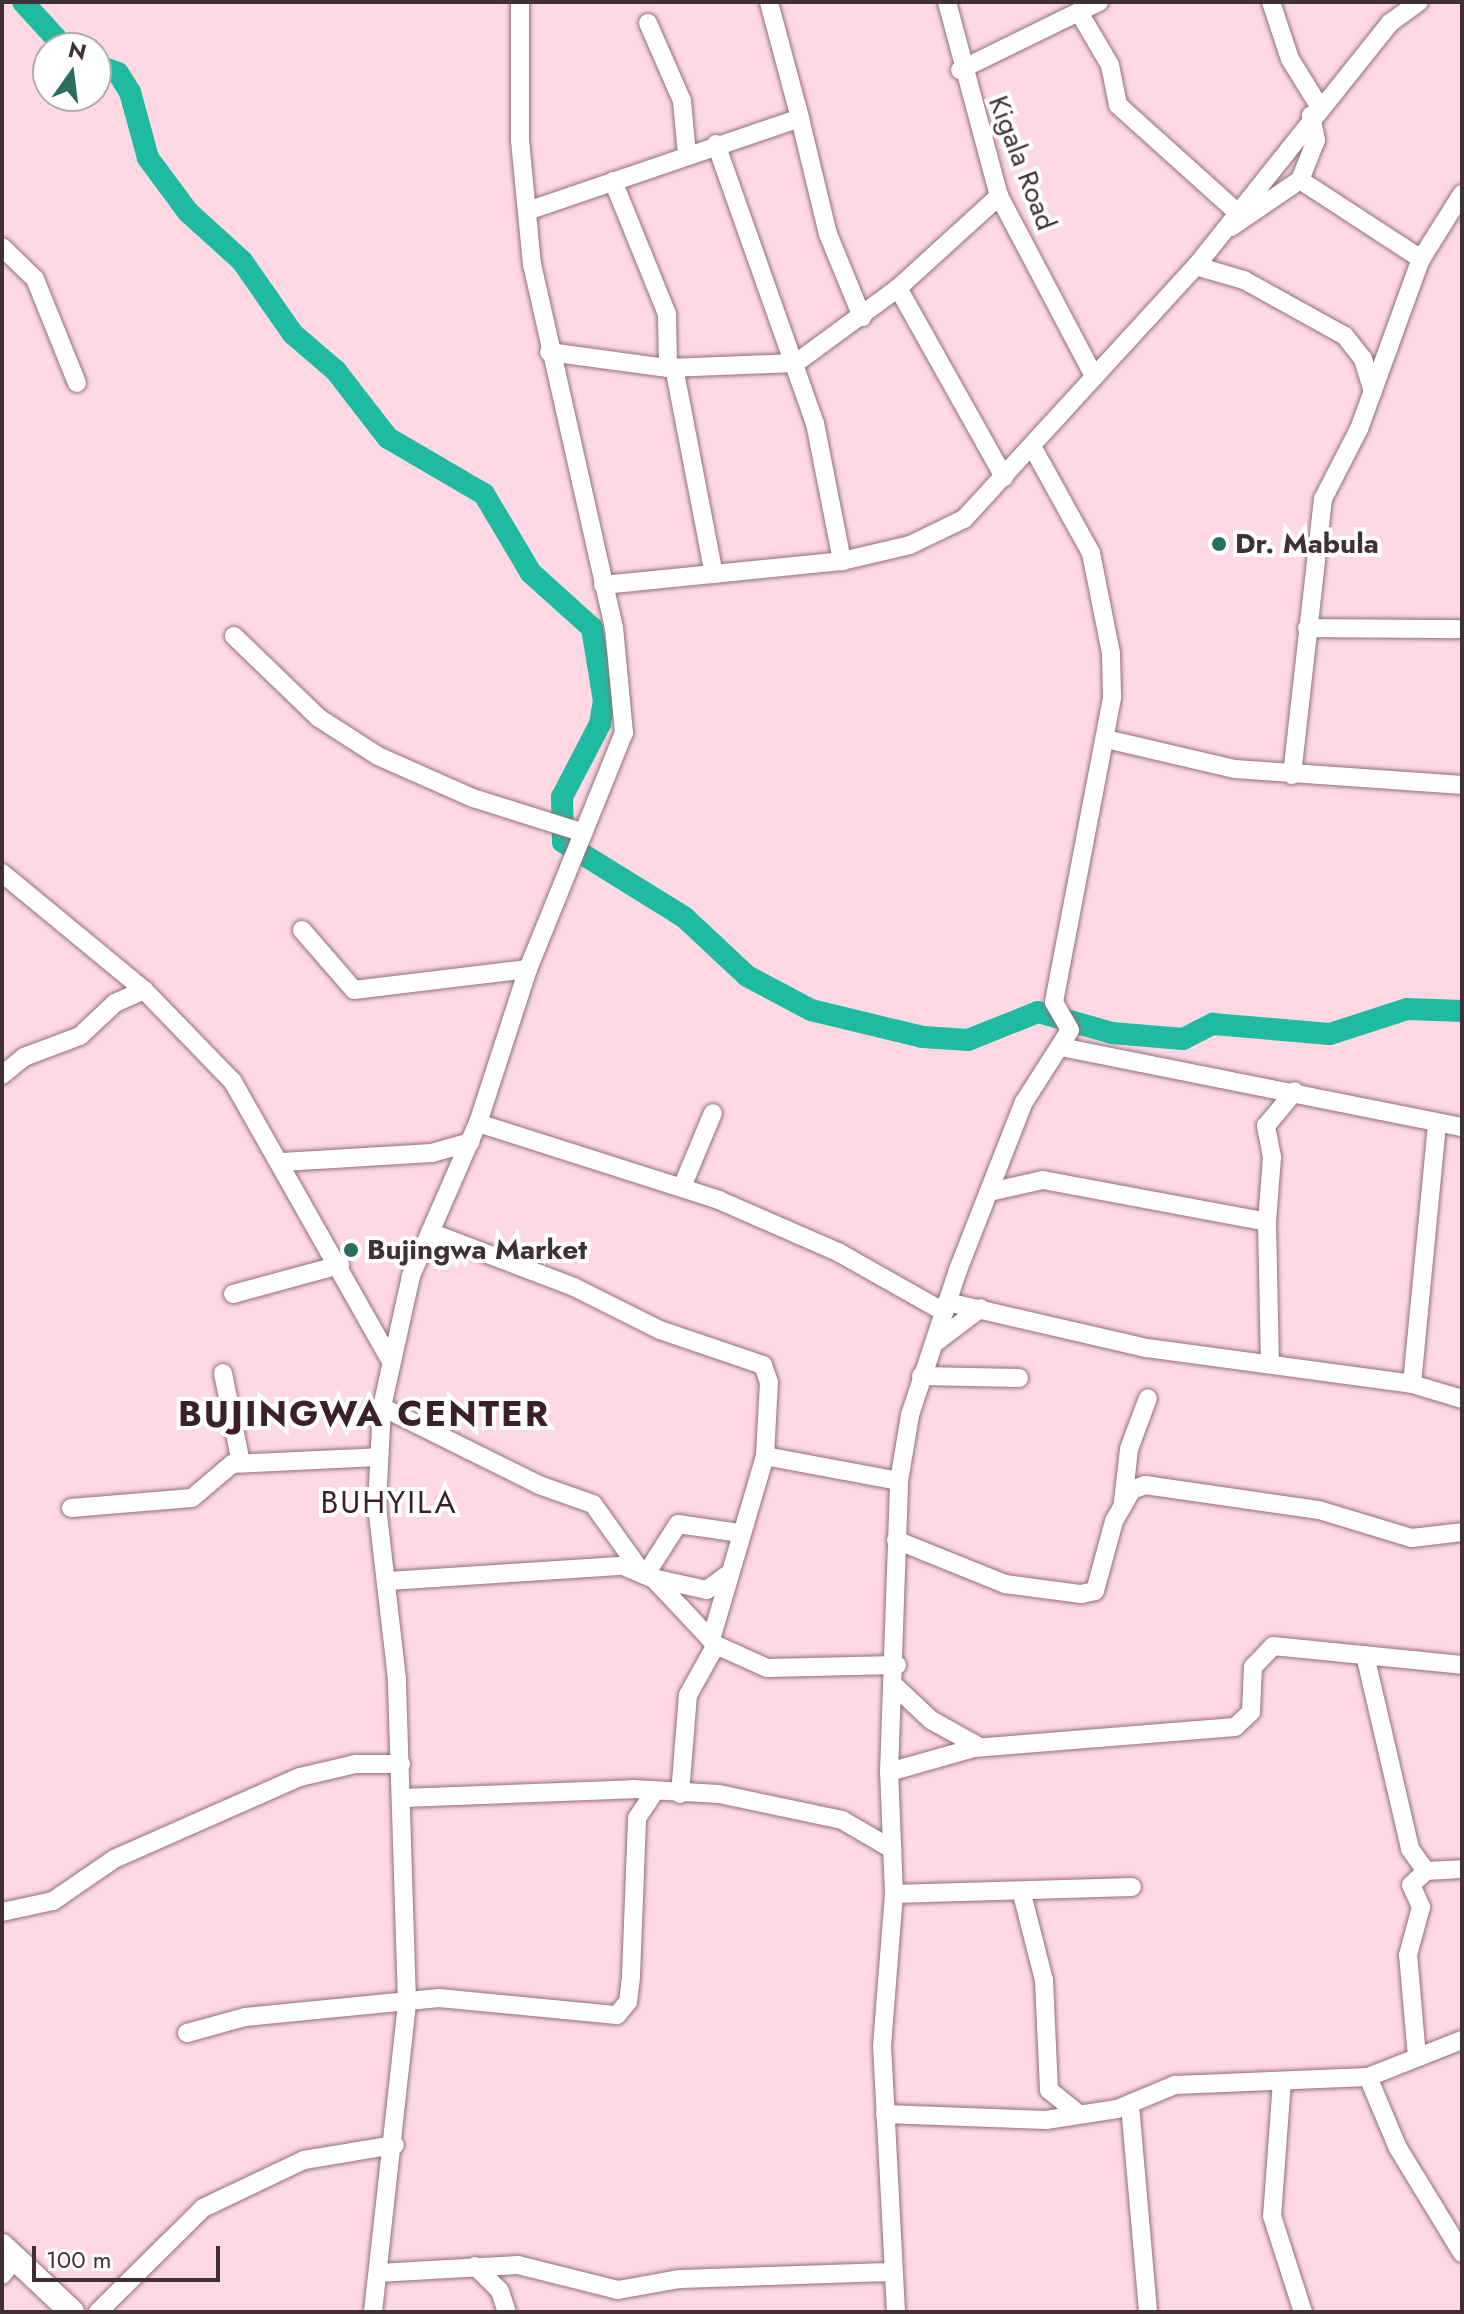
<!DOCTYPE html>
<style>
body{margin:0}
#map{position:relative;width:1464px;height:2314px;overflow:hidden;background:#fed8e3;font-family:Jost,sans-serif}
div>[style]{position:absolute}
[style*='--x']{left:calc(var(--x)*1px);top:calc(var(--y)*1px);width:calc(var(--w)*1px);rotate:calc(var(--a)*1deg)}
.river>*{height:22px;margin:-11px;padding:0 11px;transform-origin:11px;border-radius:11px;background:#1fbba0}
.roads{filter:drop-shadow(0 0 2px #916f79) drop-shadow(0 0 2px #916f79)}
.minor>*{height:18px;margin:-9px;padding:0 9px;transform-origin:9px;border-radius:9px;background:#fff}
.major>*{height:24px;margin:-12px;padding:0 12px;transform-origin:12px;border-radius:12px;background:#fff}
.dots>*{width:22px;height:22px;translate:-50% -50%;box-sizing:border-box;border:4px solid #fff;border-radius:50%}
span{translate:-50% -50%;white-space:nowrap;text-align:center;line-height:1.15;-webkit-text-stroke:8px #fff;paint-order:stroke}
.street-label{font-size:28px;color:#3f3035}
.poi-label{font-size:28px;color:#3f3035;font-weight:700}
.left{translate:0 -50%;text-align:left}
.quarter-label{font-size:32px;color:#3b1f29;letter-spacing:2px}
.district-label{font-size:36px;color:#3b1f29;font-weight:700;letter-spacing:2px}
.frame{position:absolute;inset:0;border:4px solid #3f3035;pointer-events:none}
.north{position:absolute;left:32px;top:32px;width:80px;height:80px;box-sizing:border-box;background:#fff;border:2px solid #b2acae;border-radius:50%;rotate:14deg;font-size:22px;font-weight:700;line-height:32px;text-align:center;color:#3f3035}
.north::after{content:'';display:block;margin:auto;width:28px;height:36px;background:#2a6e60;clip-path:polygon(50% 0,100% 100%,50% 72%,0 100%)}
.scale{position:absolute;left:32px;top:2246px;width:188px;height:36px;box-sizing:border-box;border:4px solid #3f3035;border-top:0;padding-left:10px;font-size:24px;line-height:28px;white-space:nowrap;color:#3f3035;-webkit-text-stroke:6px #fff;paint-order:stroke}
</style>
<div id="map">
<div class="river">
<i style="--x:23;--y:2;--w:62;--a:47.6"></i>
<i style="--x:96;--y:65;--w:23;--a:20"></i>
<i style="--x:118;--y:73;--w:22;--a:58"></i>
<i style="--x:130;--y:92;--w:68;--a:74.7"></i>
<i style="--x:148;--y:158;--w:67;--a:53.5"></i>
<i style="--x:188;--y:212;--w:73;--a:42.2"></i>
<i style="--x:242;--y:261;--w:89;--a:55.1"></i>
<i style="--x:293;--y:334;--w:57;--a:40.7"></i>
<i style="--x:336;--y:371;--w:85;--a:52.2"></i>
<i style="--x:388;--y:438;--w:111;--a:30.3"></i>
<i style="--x:484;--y:494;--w:92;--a:59.3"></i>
<i style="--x:531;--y:573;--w:82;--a:42"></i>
<i style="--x:592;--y:628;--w:74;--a:80.7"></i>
<i style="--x:604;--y:701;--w:23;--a:100"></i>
<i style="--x:600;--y:724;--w:82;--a:117.5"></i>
<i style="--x:562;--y:797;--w:45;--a:88.7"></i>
<i style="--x:563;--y:842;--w:142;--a:31.8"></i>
<i style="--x:684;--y:917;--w:86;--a:43.1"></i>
<i style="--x:747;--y:976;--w:72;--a:28"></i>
<i style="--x:811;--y:1010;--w:115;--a:13.6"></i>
<i style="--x:923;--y:1037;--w:45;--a:3.8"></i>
<i style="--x:968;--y:1040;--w:75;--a:-21.8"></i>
<i style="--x:1038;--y:1012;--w:77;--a:15.8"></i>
<i style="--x:1112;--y:1033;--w:71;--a:4.8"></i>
<i style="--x:1183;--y:1039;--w:34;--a:-27"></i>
<i style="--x:1213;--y:1024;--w:117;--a:4.9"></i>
<i style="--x:1330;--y:1034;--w:81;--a:-18"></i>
<i style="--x:1407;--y:1009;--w:55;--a:2.1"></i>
</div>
<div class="roads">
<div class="minor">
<i style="--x:947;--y:2;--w:201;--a:75"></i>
<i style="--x:999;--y:196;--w:204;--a:62.2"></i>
<i style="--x:1271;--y:2;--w:60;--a:71.6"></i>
<i style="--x:1290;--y:59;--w:55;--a:58.3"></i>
<i style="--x:1080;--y:14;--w:59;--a:59.5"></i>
<i style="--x:1110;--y:65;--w:41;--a:78.7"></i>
<i style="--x:1118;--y:105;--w:160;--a:42"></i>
<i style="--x:648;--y:23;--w:85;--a:66.4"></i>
<i style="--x:682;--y:101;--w:54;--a:84.7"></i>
<i style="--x:960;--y:70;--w:155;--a:-26.1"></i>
<i style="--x:797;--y:106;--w:132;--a:76.4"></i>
<i style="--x:828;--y:234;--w:90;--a:67.7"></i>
<i style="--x:716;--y:144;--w:296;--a:70.5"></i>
<i style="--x:815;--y:423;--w:141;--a:78.9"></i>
<i style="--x:1300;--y:180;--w:43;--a:-68.2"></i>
<i style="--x:1316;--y:140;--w:25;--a:-102"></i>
<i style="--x:613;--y:181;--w:144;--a:67.9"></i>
<i style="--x:667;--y:314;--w:54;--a:88.9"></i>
<i style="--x:527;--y:211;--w:288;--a:-18.8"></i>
<i style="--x:800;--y:118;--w:120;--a:-105"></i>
<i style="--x:1231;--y:227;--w:83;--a:-34.3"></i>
<i style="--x:1300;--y:180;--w:145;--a:33.1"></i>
<i style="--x:2;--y:247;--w:46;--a:44.1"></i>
<i style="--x:35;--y:279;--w:112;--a:68"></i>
<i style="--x:1196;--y:266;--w:50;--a:16.3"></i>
<i style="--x:1244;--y:280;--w:115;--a:29"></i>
<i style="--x:1345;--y:336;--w:29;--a:52"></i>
<i style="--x:1363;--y:359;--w:34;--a:73"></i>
<i style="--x:898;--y:288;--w:217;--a:60.7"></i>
<i style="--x:549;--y:352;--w:120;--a:7.7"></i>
<i style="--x:668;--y:368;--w:128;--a:-2.2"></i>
<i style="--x:796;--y:363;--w:127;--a:-36.3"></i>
<i style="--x:898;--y:288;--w:137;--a:-42.3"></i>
<i style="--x:674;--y:367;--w:211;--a:79.1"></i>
<i style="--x:603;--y:585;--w:240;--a:-5.7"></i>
<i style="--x:842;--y:561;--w:70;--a:-13.2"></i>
<i style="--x:910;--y:545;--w:60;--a:-25.7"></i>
<i style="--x:964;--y:519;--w:343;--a:-47.5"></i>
<i style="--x:1196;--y:266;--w:311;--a:-51.4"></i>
<i style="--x:1390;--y:23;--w:36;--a:-36"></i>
<i style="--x:1307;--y:628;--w:155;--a:0.4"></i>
<i style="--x:234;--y:636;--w:118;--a:44"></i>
<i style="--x:319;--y:718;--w:70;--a:32.8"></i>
<i style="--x:378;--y:756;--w:104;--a:23.9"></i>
<i style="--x:473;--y:798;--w:116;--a:17.5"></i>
<i style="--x:1106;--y:739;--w:132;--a:13.1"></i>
<i style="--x:1235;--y:769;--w:228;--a:4"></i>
<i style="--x:1292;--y:775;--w:278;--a:-83.6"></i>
<i style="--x:1323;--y:499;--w:79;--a:-62.8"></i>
<i style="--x:1359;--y:429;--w:181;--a:-70"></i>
<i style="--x:1421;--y:259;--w:77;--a:-57.8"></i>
<i style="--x:2;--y:873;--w:184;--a:39.5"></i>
<i style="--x:144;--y:990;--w:128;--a:45.9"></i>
<i style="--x:233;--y:1082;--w:318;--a:60.5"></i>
<i style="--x:302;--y:930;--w:79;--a:49.1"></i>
<i style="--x:354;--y:990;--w:175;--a:-6.9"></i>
<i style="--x:1061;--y:1047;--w:409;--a:11.3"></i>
<i style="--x:2;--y:1075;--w:28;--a:-39"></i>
<i style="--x:24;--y:1057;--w:60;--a:-20.6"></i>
<i style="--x:80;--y:1036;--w:48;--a:-43.3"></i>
<i style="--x:115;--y:1003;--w:32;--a:-24"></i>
<i style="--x:478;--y:1123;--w:253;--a:17.7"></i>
<i style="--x:719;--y:1200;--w:130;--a:23.6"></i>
<i style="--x:838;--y:1252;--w:122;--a:29.5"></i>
<i style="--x:283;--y:1162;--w:149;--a:-3.5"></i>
<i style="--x:432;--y:1153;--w:40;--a:-16"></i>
<i style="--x:682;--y:1187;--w:80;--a:-67.3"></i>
<i style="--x:994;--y:1191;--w:50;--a:-12.7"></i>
<i style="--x:1043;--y:1180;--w:228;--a:10.6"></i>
<i style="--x:1267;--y:1222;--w:141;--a:88.8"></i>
<i style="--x:1267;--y:1222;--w:65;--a:-85.6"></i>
<i style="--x:1272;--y:1157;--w:32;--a:-101"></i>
<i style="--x:1266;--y:1126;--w:45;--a:-50.4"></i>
<i style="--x:430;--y:1232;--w:154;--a:20.9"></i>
<i style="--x:574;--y:1287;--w:96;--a:26.6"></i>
<i style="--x:660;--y:1330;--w:109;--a:18.8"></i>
<i style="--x:763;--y:1365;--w:18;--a:71"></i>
<i style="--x:769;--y:1382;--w:74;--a:93.1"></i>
<i style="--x:765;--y:1456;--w:192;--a:106.4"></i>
<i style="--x:233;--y:1294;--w:111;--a:-15.2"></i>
<i style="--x:947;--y:1302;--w:205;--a:13"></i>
<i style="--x:1147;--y:1348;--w:267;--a:7.7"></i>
<i style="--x:1412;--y:1384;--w:52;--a:16.7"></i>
<i style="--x:936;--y:1342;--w:56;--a:-37.1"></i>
<i style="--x:223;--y:1373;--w:92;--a:78.7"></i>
<i style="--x:921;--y:1376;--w:98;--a:1.2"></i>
<i style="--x:1412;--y:1384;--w:260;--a:-84.5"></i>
<i style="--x:382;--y:1407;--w:175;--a:26.4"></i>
<i style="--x:539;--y:1485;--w:57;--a:19.4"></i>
<i style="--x:593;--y:1504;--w:82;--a:54.4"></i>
<i style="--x:765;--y:1456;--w:136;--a:10.6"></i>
<i style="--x:1123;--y:1502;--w:53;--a:-83.5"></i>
<i style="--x:1129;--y:1449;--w:54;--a:-69.6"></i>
<i style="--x:71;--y:1508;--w:121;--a:-4.7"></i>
<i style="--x:192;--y:1498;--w:52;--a:-40.4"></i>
<i style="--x:232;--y:1464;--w:146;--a:-2.7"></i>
<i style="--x:896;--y:1540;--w:118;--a:22"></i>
<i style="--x:1005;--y:1584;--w:77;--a:7.5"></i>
<i style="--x:1081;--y:1594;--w:14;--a:-12"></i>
<i style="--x:1095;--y:1591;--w:73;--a:-74.8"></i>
<i style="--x:1114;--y:1521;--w:36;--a:-60"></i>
<i style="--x:1132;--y:1490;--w:14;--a:-21"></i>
<i style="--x:1145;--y:1485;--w:176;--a:8.2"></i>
<i style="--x:1319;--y:1510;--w:97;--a:16.8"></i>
<i style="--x:1412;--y:1538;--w:50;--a:-6.8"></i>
<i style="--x:646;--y:1574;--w:59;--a:-57.4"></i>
<i style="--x:678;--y:1524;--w:63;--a:8.3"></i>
<i style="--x:657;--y:1579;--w:51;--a:12.4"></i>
<i style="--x:707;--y:1590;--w:25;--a:-37"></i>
<i style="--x:388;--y:1581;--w:235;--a:-3.7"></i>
<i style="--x:623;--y:1566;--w:34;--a:23"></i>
<i style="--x:654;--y:1579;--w:91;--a:46.8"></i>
<i style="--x:716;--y:1645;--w:56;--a:24.3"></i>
<i style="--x:767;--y:1668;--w:130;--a:-1.3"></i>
<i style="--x:1365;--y:1655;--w:199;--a:76.9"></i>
<i style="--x:1410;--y:1849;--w:27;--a:54"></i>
<i style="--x:1426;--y:1871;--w:36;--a:-3"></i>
<i style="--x:896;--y:1687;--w:48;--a:43.3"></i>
<i style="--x:931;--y:1720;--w:56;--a:28.9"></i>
<i style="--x:889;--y:1772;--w:88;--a:-15.8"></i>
<i style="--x:974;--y:1748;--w:262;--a:-4.6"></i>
<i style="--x:1235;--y:1727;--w:22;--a:-43"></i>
<i style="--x:1251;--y:1712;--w:45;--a:-87.5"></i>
<i style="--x:1253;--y:1667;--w:29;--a:-46"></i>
<i style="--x:1273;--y:1646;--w:190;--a:5.7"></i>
<i style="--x:680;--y:1794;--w:99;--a:-85.4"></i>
<i style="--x:688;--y:1695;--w:57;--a:-60.8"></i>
<i style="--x:403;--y:1798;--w:230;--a:-2.2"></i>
<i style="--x:633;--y:1789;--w:86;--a:3.3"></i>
<i style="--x:719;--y:1794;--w:126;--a:11.9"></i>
<i style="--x:842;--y:1820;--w:58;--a:30.1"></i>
<i style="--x:894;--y:1894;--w:238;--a:-1.7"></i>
<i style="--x:1022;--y:1894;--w:89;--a:75.7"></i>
<i style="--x:1044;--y:1980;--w:110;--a:87.4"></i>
<i style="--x:1049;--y:2090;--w:35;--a:39"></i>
<i style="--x:2;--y:1912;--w:52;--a:-12.2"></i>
<i style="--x:53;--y:1901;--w:74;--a:-34.5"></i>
<i style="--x:114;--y:1859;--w:203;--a:-23.8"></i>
<i style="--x:300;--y:1777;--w:57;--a:-13.3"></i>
<i style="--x:355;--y:1764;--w:46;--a:0"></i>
<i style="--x:187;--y:2033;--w:60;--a:-15.4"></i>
<i style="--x:245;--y:2017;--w:195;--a:-5.6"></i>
<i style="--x:439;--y:1998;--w:179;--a:5.5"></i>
<i style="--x:617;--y:2015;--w:17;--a:-50"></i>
<i style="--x:628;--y:2002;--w:26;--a:-83"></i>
<i style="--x:631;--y:1976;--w:158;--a:-87.8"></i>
<i style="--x:637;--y:1818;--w:32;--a:-56"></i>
<i style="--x:1417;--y:2057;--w:102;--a:-95"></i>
<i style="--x:1408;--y:1955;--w:50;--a:-74.8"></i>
<i style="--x:1421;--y:1907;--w:24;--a:-114"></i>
<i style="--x:1411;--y:1885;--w:21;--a:-43"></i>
<i style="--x:1368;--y:2077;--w:77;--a:67.1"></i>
<i style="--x:1398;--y:2148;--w:123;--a:58.6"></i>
<i style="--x:1282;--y:2081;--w:135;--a:94.2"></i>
<i style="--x:1272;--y:2216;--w:101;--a:72.1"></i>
<i style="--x:1130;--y:2105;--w:208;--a:85"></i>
<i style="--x:885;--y:2114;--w:161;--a:2.1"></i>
<i style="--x:1046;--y:2120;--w:72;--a:-8.8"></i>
<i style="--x:1117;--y:2109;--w:63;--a:-22.5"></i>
<i style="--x:1175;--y:2085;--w:193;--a:-2.4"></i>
<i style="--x:1368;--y:2077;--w:101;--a:-21.5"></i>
<i style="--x:475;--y:2266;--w:35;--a:45"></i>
<i style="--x:500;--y:2291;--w:22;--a:72"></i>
<i style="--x:378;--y:2273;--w:140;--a:-3.3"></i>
<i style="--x:518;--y:2265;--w:103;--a:14"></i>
<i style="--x:618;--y:2290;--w:63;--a:-10.1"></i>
<i style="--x:680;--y:2279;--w:213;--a:-1.9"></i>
<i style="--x:2;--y:2275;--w:23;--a:-52"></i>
<i style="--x:98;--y:2312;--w:148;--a:-44.7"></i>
<i style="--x:203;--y:2208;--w:112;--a:-25.4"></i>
<i style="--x:304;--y:2160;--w:92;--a:-9.4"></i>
<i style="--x:373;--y:2312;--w:312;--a:-83.7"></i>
<i style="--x:407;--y:2002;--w:323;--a:-91.8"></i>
<i style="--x:397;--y:1679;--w:175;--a:-96.6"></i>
<i style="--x:377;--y:1505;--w:98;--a:-87.1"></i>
<i style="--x:382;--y:1407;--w:134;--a:-77.5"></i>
<i style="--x:411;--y:1276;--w:167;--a:-66.4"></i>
<i style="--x:478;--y:1123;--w:162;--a:-72"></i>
<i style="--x:528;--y:969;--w:255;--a:-67.9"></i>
<i style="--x:624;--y:733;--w:105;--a:-95.4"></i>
<i style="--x:614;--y:628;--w:372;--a:-102.7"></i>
<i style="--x:532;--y:265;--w:126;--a:-95.5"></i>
<i style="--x:520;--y:140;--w:138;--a:-90"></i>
<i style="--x:896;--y:2312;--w:266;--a:-93"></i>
<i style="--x:882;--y:2046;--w:152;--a:-85.5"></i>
<i style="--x:894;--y:1894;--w:122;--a:-92.3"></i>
<i style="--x:889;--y:1772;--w:291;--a:-88"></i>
<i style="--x:899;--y:1481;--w:67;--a:-80.5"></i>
<i style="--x:910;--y:1415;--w:153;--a:-71.7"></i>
<i style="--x:958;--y:1270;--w:180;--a:-68.6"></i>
<i style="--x:1024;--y:1102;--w:85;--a:-57.4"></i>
<i style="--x:1070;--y:1030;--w:32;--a:-120"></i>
<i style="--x:1054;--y:1002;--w:310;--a:-79.2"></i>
<i style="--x:1112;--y:697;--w:44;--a:-91.3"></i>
<i style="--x:1111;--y:653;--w:102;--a:-101.3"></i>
<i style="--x:1091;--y:553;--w:122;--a:-118.9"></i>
</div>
<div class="major">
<i style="--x:2;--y:2246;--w:96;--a:43.3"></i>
</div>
</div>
<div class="dots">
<i style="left:1219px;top:544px;background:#2a6e60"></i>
<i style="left:351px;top:1250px;background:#2a6e60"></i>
</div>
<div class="street-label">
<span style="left:1022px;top:163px;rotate:69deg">Kigala Road</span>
</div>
<div class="poi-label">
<span class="left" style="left:1235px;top:544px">Dr. Mabula</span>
<span class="left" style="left:367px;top:1250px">Bujingwa Market</span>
</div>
<div class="quarter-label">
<span style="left:389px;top:1502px">BUHYILA</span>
</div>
<div class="district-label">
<span style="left:364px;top:1414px">BUJINGWA CENTER</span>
</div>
<div class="frame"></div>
<div class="north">N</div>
<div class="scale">100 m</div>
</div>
